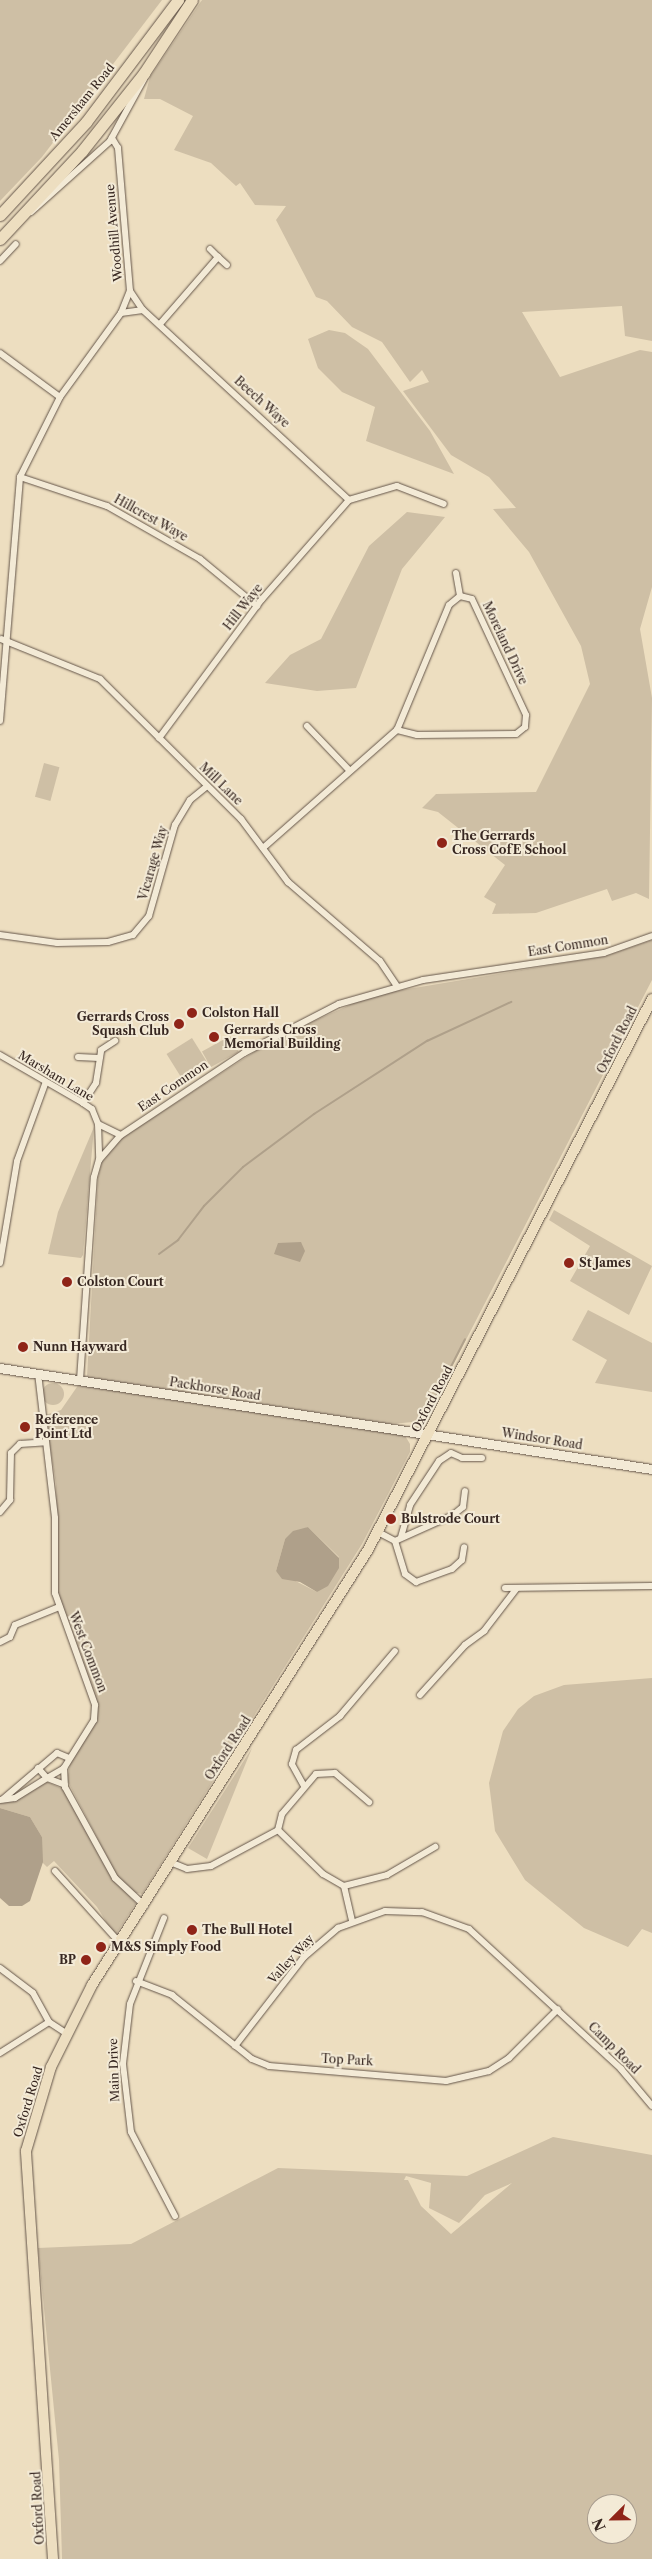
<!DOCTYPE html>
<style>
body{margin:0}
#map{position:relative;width:652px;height:2559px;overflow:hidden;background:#eddec0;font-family:"Libre Caslon Text",serif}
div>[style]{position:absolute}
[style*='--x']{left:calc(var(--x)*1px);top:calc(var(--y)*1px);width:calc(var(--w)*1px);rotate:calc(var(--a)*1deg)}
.green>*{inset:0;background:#cebfa5;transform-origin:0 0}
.round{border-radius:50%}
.water>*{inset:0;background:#afa08a}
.stream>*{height:2px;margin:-1px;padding:0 1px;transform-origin:1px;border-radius:1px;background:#afa08a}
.roads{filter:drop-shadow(0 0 1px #645549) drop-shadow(0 0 1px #645549)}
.street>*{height:6px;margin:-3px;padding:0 3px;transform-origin:3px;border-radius:3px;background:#f3ead6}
.secondary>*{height:9px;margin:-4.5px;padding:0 4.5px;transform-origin:4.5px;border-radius:4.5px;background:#f3ead6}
.primary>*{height:10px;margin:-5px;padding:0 5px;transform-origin:5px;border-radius:5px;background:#eddec0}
.highway>*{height:11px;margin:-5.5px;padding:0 5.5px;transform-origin:5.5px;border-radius:5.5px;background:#eddec0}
.dots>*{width:14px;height:14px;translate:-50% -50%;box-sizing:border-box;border:2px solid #f3ead6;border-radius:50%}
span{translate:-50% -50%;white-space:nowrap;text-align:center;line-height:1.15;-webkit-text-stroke:4px #f3ead6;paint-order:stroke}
.street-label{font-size:12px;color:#372721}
.poi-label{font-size:12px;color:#372721;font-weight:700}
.left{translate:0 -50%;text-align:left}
.right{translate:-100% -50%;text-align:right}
.north{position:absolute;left:587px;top:2494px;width:50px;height:50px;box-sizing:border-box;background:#f3ead6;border:1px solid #a89c8e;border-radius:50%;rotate:247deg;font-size:14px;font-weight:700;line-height:20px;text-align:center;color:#372721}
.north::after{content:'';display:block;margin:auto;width:18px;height:22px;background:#8f2418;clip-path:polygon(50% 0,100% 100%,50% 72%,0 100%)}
</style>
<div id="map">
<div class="green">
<i style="clip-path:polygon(0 0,162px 0,42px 157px,0 201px)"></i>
<i style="clip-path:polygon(202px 0,652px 0,652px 341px,625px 336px,622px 306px,522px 312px,560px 377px,640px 350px,652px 352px,652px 587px,640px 629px,652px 698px,649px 899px,636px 893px,612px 901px,607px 889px,536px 913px,492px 914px,496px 904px,484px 897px,505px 865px,438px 812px,422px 808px,436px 794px,536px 792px,590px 684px,581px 646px,529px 552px,493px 509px,516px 508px,489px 477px,451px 455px,403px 391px,429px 382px,422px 370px,410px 382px,382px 342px,352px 327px,327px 301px,316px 297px,276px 220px,286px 206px,255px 205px,240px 183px,236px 186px,211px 163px,174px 150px,193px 116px,160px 99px,144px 99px,150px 77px)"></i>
<i style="clip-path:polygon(329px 330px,345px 333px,368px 349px,430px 431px,454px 474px,366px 441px,375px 407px,342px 392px,318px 368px,308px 339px)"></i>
<i style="clip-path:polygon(407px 512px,445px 517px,402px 569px,356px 688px,317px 691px,265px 683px,290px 655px,321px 639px,369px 546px)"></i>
<i style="left:44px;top:763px;width:16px;height:35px;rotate:15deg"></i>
<i style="clip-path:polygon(652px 940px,652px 980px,424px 1421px,391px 1424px,87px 1377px,98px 1177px,102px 1162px,120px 1139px,274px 1039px,372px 995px,606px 956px)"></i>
<i style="left:230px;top:1036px;width:18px;height:32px;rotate:61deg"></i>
<i style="left:192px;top:1038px;width:28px;height:30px;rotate:58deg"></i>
<i style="clip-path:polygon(94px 1127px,83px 1255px,81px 1258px,48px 1254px,58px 1212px)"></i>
<i style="clip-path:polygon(554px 1210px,652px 1266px,629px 1315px,570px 1281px,590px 1246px,549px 1220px)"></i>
<i style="clip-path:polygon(588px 1310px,652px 1343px,652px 1392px,595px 1383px,607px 1360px,572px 1340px)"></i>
<i class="round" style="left:42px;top:1383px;width:22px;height:22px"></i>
<i style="clip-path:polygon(evenodd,79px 1384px,404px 1434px,410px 1444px,410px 1452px,362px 1544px,142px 1894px,132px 1892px,117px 1876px,67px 1780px,71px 1758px,90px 1732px,98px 1704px,58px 1595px,56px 1484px,45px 1415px,61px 1410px,79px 1384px,308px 1527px,339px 1557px,317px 1592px,276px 1571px,285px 1539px,308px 1527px)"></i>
<i style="clip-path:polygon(652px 1678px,652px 1933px,642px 1929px,628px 1947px,584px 1928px,525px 1880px,495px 1831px,489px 1783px,503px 1731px,518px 1709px,534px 1696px,564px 1685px)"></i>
<i style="clip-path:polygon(252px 1748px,207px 1859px,188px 1848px)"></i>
<i style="clip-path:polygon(47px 1782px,63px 1789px,111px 1877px,136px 1903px,115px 1936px,97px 1907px,54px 1861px,47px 1867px,40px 1860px,42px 1837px,30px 1817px,0 1808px,0 1803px,17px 1800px)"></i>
<i style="clip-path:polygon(evenodd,553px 2137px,652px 2155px,652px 2559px,62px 2559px,59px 2460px,38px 2248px,131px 2244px,278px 2168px,467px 2176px,553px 2137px,406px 2176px,431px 2183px,429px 2208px,459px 2223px,485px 2195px,512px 2183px,451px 2234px,421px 2206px,408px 2180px,404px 2180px,406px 2176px,553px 2137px,597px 2504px,627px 2504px,627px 2534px,597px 2534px,597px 2504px)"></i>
</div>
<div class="water">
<i style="clip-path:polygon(301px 1242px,305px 1251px,300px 1262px,274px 1254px,278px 1243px)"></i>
<i style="clip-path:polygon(308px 1527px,339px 1558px,339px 1568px,328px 1586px,317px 1592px,300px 1582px,282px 1579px,276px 1571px,285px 1539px,293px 1531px)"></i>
<i style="clip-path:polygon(0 1808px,30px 1817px,42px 1837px,43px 1862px,30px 1901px,22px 1906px,9px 1906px,0 1898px)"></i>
</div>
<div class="stream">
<i style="--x:427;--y:1041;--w:93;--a:-24.9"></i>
<i style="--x:159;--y:1254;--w:24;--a:-36"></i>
<i style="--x:178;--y:1240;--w:43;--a:-52.6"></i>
<i style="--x:204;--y:1206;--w:55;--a:-45"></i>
<i style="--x:243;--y:1167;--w:89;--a:-36.7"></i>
<i style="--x:314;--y:1114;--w:135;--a:-32.9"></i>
<i style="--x:435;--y:1398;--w:66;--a:-63"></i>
</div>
<div class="roads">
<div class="street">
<i style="--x:31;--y:212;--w:106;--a:-41.9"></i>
<i style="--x:110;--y:141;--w:71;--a:-61.3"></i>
<i style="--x:210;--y:249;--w:11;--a:45"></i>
<i style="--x:0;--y:261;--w:23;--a:-47"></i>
<i style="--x:130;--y:291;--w:23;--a:56"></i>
<i style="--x:143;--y:310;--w:280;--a:42.7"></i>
<i style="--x:349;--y:500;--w:132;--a:131.3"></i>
<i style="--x:262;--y:599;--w:173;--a:126.5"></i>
<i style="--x:121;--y:313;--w:22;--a:-8"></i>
<i style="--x:160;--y:324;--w:89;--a:-49.1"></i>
<i style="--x:218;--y:257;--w:12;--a:42"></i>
<i style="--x:0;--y:353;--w:74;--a:36.3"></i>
<i style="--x:20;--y:477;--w:92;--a:18.4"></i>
<i style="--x:107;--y:506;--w:107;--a:29.7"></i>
<i style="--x:200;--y:559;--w:74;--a:39.5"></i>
<i style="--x:349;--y:500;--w:50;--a:-16.3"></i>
<i style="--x:397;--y:486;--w:50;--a:21"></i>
<i style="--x:456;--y:573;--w:23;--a:80"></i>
<i style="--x:1;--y:639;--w:107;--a:22"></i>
<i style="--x:100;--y:679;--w:199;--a:44.8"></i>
<i style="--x:241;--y:819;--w:79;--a:53.3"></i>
<i style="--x:288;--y:882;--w:121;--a:40.7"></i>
<i style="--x:380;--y:961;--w:29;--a:56"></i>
<i style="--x:0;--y:721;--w:245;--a:-85.3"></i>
<i style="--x:20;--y:477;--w:89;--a:-63.4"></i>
<i style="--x:60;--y:397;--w:104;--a:-54"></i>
<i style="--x:121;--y:313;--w:24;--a:-68"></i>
<i style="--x:130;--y:291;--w:144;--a:-94.8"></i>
<i style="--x:118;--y:148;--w:12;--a:-121"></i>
<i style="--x:307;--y:726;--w:61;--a:46.3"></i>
<i style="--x:263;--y:848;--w:179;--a:-41.4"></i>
<i style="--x:397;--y:730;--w:135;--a:-67.4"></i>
<i style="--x:449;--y:605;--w:14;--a:-39"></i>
<i style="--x:460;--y:596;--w:12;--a:14"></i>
<i style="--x:472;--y:599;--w:128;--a:65"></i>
<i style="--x:526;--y:715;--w:12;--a:95"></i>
<i style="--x:525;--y:727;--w:11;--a:142"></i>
<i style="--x:516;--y:734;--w:99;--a:179.4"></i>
<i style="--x:417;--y:735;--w:21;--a:-166"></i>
<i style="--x:0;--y:935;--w:58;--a:8"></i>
<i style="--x:57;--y:943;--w:51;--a:-1.1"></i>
<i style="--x:108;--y:942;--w:26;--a:-16"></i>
<i style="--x:133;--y:935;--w:25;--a:-50"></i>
<i style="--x:149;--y:916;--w:95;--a:-74.1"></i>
<i style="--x:175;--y:825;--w:29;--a:-59"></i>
<i style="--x:190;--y:800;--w:21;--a:-39"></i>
<i style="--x:0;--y:1055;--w:96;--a:30"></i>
<i style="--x:83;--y:1103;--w:11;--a:34"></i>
<i style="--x:92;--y:1109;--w:16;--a:68"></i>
<i style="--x:98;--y:1124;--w:25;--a:26"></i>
<i style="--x:78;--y:1057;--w:21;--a:3"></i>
<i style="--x:83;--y:1103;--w:24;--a:-57"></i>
<i style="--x:96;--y:1083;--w:33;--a:-81"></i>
<i style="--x:101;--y:1050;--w:17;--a:-33"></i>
<i style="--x:98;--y:1124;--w:36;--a:88"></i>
<i style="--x:0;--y:1263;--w:103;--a:-80.5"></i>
<i style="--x:17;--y:1161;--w:82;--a:-70"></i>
<i style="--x:38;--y:1373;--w:146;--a:83.3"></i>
<i style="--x:55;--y:1518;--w:75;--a:90"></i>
<i style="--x:55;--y:1593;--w:119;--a:70.3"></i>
<i style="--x:95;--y:1705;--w:15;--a:94"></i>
<i style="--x:94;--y:1720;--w:57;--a:122"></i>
<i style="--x:64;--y:1768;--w:19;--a:87"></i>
<i style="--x:65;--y:1787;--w:104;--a:61.2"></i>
<i style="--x:115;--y:1878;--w:41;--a:43"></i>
<i style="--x:80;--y:1380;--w:203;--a:-86.1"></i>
<i style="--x:94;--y:1177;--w:18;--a:-74"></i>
<i style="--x:99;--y:1160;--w:33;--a:-49"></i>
<i style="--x:121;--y:1135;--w:148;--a:-33.7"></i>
<i style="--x:244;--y:1053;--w:107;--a:-27.3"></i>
<i style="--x:339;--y:1004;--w:87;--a:-15.9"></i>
<i style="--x:423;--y:980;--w:183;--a:-8.5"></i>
<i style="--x:604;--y:953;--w:51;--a:-19.5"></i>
<i style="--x:0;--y:1512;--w:16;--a:-50"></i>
<i style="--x:10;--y:1500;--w:47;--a:-88.8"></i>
<i style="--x:11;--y:1453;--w:13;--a:-45"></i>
<i style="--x:20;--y:1444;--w:26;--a:-4"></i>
<i style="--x:378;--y:1532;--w:19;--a:28"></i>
<i style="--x:395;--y:1541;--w:64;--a:-24.1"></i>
<i style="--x:453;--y:1515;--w:13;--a:-39"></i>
<i style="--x:463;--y:1507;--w:16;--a:-83"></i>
<i style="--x:401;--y:1537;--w:33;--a:-74"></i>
<i style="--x:410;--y:1505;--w:53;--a:-56.6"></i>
<i style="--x:439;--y:1461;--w:14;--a:-34"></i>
<i style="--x:451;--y:1453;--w:12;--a:24"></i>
<i style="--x:462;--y:1458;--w:20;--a:0"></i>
<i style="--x:395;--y:1541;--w:34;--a:73"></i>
<i style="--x:405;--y:1574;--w:14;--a:36"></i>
<i style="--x:416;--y:1582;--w:38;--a:-20"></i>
<i style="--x:452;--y:1569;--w:13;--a:-42"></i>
<i style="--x:462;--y:1560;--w:13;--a:-81"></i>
<i style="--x:505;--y:1588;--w:147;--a:-0.8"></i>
<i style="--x:0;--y:1642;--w:11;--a:-27"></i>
<i style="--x:10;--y:1637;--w:13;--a:-67"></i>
<i style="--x:15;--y:1625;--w:48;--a:-22.2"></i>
<i style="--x:420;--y:1695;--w:67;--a:-48"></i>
<i style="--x:465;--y:1645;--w:24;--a:-36"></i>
<i style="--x:484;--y:1631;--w:54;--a:-52.5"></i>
<i style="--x:38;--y:1768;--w:13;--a:48"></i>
<i style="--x:47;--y:1778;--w:20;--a:-30"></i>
<i style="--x:304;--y:1786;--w:25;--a:-119"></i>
<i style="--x:292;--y:1764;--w:15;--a:-74"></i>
<i style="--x:296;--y:1750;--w:56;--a:-37.7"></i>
<i style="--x:340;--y:1716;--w:85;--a:-49.8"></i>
<i style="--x:3;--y:1799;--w:71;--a:-40.4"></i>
<i style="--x:57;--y:1753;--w:13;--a:23"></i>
<i style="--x:0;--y:1800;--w:15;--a:-8"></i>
<i style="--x:15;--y:1798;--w:38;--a:-32"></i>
<i style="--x:47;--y:1778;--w:19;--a:21"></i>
<i style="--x:278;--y:1830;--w:16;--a:-76"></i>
<i style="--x:282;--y:1814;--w:52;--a:-49.6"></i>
<i style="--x:316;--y:1774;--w:19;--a:-3"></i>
<i style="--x:335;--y:1773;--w:45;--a:40.5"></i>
<i style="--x:170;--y:1862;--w:18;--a:22"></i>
<i style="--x:187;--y:1869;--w:24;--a:-7"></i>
<i style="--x:211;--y:1866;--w:76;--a:-28.2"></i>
<i style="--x:278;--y:1830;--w:63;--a:44.4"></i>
<i style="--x:323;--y:1874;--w:24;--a:30"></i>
<i style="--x:55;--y:1871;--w:98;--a:47.9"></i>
<i style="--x:344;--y:1886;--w:44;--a:-14.3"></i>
<i style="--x:387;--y:1875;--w:56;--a:-30.3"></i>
<i style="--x:344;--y:1886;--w:35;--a:77"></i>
<i style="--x:164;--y:1918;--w:92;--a:111.6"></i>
<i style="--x:130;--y:2004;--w:60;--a:96.7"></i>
<i style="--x:123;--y:2064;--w:68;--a:83.3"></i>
<i style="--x:131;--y:2132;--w:95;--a:62.4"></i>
<i style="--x:0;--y:1968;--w:41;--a:37.1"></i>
<i style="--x:33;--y:1993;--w:33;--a:61"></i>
<i style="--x:49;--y:2022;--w:20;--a:33"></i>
<i style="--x:136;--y:1981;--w:39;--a:21"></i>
<i style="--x:172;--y:1995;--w:102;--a:38.7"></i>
<i style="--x:252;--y:2059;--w:18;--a:22"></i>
<i style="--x:269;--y:2066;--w:178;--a:4.8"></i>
<i style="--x:446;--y:2081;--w:44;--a:-13.1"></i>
<i style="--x:489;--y:2071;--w:24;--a:-33"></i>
<i style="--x:509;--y:2058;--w:69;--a:-45"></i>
<i style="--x:235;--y:2046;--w:113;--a:-52.2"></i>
<i style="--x:304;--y:1957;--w:45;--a:-40.5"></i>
<i style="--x:338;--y:1928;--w:50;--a:-19.9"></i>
<i style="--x:385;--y:1911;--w:37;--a:2"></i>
<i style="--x:422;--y:1912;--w:50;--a:19.9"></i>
<i style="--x:469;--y:1929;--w:207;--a:42.6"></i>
<i style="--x:621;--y:2069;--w:48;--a:50"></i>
<i style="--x:0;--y:2053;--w:58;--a:-32.3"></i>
</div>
<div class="secondary">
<i style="--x:0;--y:1368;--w:660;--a:8.81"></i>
</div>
<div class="primary">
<i style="--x:53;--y:2559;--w:409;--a:-93.8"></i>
<i style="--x:26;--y:2151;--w:88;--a:-73.4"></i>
<i style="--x:51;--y:2067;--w:92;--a:-63.4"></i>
<i style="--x:92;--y:1985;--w:515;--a:-57.61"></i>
<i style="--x:368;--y:1550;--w:620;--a:-62.73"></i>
</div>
<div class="highway">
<i style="--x:0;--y:215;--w:127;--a:-47.2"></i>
<i style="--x:86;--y:122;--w:153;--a:-53"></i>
<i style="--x:0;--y:239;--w:120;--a:-47"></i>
<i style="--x:82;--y:151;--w:100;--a:-51.5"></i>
<i style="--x:144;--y:73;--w:87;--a:-56.7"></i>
</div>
</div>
<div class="dots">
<i style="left:442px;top:843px;background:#8f2418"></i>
<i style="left:192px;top:1013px;background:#8f2418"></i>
<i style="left:179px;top:1024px;background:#8f2418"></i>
<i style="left:214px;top:1037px;background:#8f2418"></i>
<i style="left:569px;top:1263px;background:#8f2418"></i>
<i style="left:67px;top:1282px;background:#8f2418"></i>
<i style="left:23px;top:1347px;background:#8f2418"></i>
<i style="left:25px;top:1427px;background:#8f2418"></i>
<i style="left:391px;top:1519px;background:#8f2418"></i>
<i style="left:192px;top:1930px;background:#8f2418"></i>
<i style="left:101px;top:1947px;background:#8f2418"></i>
<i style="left:86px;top:1960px;background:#8f2418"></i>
</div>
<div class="street-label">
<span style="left:82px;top:102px;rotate:-51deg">Amersham Road</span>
<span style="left:114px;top:233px;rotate:-95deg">Woodhill Avenue</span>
<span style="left:262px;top:402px;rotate:42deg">Beech Waye</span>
<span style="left:151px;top:518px;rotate:29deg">Hillcrest Waye</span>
<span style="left:243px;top:607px;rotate:-52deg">Hill Waye</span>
<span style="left:505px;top:643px;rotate:65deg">Moreland Drive</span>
<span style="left:221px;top:784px;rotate:44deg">Mill Lane</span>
<span style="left:153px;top:863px;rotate:-74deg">Vicarage Way</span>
<span style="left:568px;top:946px;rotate:-9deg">East Common</span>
<span style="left:617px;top:1040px;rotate:-63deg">Oxford Road</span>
<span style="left:56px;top:1076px;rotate:31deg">Marsham Lane</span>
<span style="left:173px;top:1086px;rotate:-34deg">East Common</span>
<span style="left:215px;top:1389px;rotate:9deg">Packhorse Road</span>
<span style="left:432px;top:1399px;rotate:-62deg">Oxford Road</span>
<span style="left:542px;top:1439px;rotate:9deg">Windsor Road</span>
<span style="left:88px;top:1652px;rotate:69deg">West Common</span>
<span style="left:228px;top:1748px;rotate:-57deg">Oxford Road</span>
<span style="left:291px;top:1959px;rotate:-48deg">Valley Way</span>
<span style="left:614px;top:2048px;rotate:45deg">Camp Road</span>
<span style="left:347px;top:2060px;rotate:3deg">Top Park</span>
<span style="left:114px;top:2070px;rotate:-92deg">Main Drive</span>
<span style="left:28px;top:2102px;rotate:-73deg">Oxford Road</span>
<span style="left:38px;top:2508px;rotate:-93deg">Oxford Road</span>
</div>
<div class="poi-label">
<span class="left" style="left:452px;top:843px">The Gerrards<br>Cross CofE School</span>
<span class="left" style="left:202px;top:1013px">Colston Hall</span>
<span class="right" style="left:169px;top:1024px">Gerrards Cross<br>Squash Club</span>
<span class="left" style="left:224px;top:1037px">Gerrards Cross<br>Memorial Building</span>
<span class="left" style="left:579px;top:1263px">St James</span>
<span class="left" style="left:77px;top:1282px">Colston Court</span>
<span class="left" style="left:33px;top:1347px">Nunn Hayward</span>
<span class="left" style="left:35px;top:1427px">Reference<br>Point Ltd</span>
<span class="left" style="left:401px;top:1519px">Bulstrode Court</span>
<span class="left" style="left:202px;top:1930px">The Bull Hotel</span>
<span class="left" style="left:111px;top:1947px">M&amp;S Simply Food</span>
<span class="right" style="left:76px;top:1960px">BP</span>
</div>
<div class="north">N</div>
</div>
